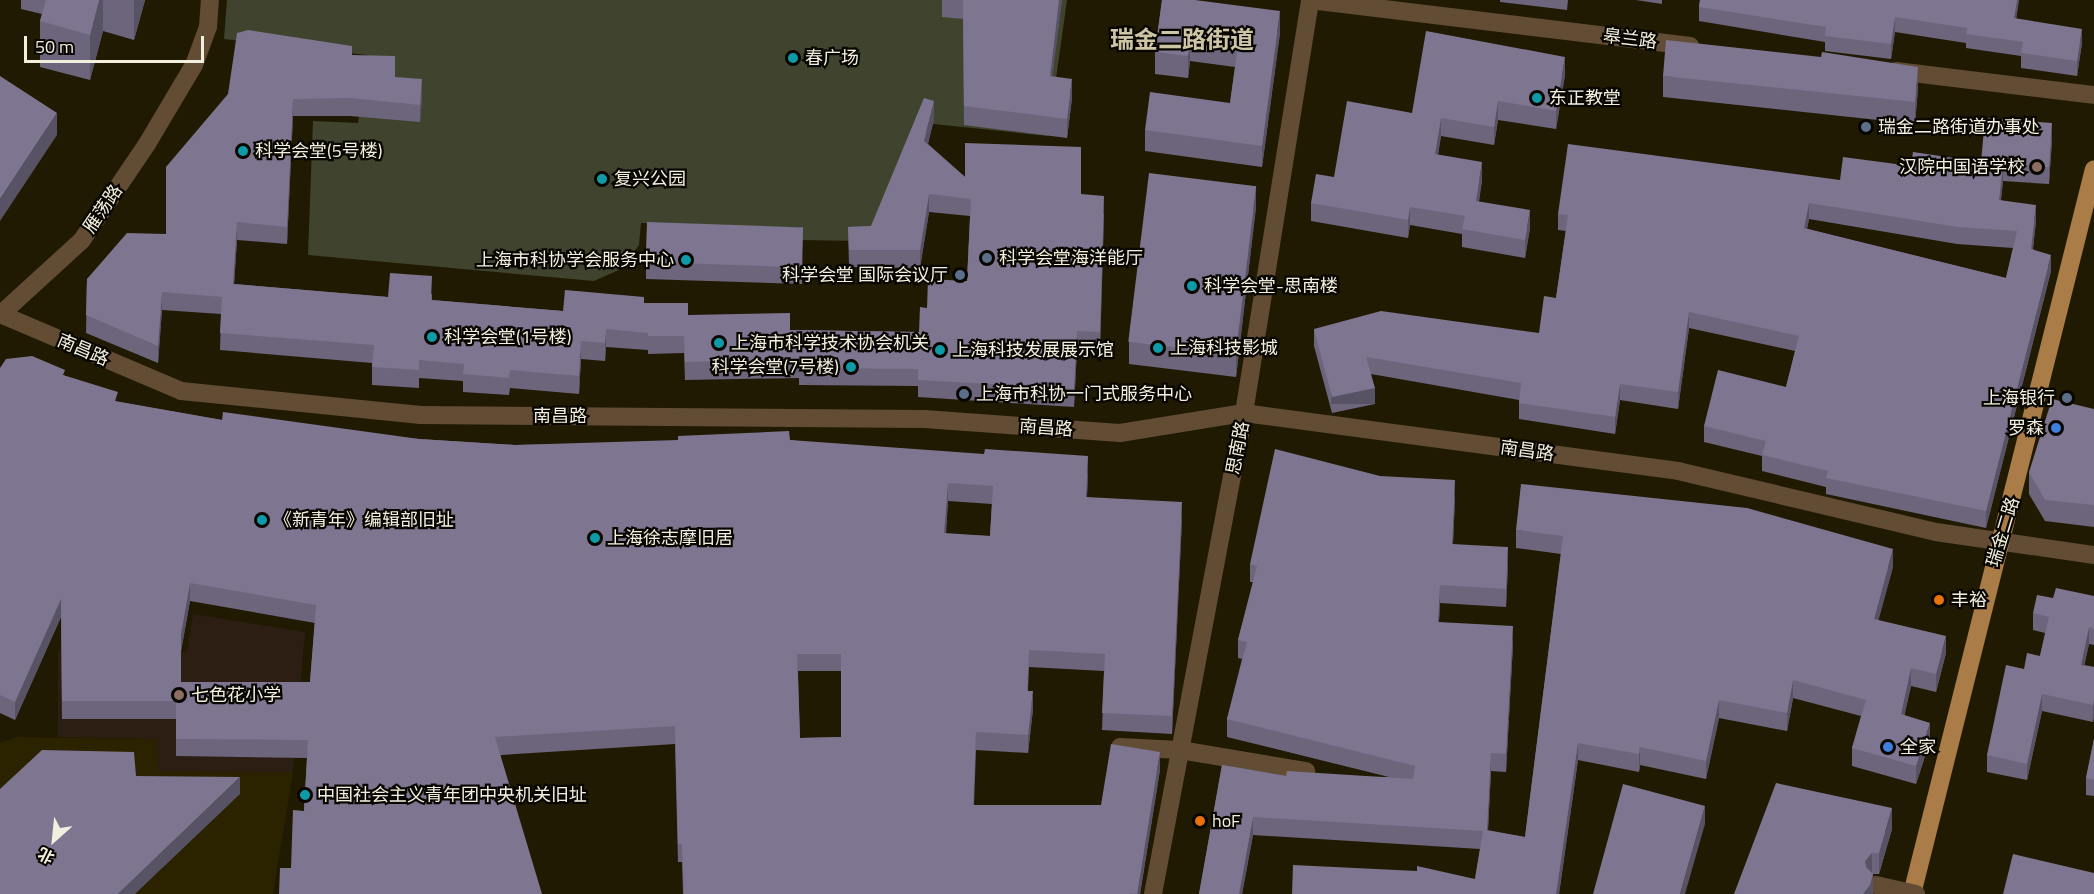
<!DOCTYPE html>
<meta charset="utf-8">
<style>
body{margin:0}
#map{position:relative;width:2094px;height:894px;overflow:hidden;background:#211a02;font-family:"Titillium Web","Noto Sans SC",sans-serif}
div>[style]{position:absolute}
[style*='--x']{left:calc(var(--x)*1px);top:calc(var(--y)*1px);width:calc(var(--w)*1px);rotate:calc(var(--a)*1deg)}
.built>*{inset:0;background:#2b2200}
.education>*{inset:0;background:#2c1e13}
.green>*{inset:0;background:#40442e}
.minor>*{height:18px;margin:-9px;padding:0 9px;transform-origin:9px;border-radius:9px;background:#624c34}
.major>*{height:18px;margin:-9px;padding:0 9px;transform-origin:9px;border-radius:9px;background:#aa7d48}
.minor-bridge>*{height:18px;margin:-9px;padding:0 9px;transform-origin:9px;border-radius:9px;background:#624c34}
.wall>*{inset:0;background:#6c657c}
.shaded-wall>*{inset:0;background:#585265;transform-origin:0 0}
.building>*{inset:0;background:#7e7590;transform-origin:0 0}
.dots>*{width:16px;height:16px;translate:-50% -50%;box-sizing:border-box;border:3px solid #080601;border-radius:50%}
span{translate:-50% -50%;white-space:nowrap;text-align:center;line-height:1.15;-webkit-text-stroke:4.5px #080601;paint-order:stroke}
.street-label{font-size:18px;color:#f3efdf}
.poi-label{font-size:18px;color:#f3efdf}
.left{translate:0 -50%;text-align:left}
.right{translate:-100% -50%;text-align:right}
.district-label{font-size:24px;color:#cdc5a6;font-weight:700}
.north{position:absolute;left:24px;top:810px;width:60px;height:60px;-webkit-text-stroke:4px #080601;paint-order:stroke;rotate:207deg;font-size:16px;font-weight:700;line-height:24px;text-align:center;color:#f3efdf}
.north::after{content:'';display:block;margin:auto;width:21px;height:27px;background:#f3efdf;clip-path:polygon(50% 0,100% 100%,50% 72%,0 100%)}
.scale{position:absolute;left:24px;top:36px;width:180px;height:27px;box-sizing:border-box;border:3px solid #f3efdf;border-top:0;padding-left:8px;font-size:18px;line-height:21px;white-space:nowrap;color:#f3efdf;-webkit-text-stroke:4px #080601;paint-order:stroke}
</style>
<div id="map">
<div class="built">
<i style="clip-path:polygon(17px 737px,157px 739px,159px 771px,293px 772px,273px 894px,0 894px,0 743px)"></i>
</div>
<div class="education">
<i style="clip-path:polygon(193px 614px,305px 632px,293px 772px,158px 771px,157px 739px,58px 737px,58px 654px,68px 633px,187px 652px)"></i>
</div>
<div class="green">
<i style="clip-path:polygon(227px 0,1067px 0,1048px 136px,924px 123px,866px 241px,729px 239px,723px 227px,641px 223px,639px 245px,623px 268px,594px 281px,308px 255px,313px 121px,358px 123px,367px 55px,224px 39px)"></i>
</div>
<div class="minor">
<i style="--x:1310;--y:0;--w:383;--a:6.9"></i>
<i style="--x:1896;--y:71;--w:199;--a:6.9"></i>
<i style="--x:0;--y:314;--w:197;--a:23"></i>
<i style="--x:181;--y:391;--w:241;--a:5.7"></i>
<i style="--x:421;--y:415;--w:503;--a:0.46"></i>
<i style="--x:924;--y:419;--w:196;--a:4.1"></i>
<i style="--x:1120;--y:433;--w:126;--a:-9.2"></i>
<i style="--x:1244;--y:413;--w:438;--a:7.6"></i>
<i style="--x:1678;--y:471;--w:265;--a:13.3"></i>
<i style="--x:1936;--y:532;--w:160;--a:8.3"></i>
<i style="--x:0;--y:315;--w:111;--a:-42.4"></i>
<i style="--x:82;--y:240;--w:116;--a:-55.9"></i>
<i style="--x:147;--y:144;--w:92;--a:-59.3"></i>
<i style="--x:194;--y:65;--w:40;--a:-69.8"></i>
<i style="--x:208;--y:27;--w:27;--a:-86"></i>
<i style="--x:1120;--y:747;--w:60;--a:2.9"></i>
<i style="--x:1180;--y:750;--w:128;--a:9.5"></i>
<i style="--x:1153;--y:894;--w:490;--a:-79.3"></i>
<i style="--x:1244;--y:413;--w:418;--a:-80.9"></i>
</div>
<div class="major">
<i style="--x:1912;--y:894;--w:747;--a:-75.91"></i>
</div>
<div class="minor-bridge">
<i style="--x:1876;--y:885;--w:41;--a:12.7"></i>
</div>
<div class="wall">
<i style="clip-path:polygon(21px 0,145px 0,134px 40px,103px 31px,90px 80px,40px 67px,40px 21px,42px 14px,21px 9px)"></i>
<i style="clip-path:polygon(942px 0,1062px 0,1052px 76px,1072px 98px,1067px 138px,964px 125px,963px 19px,942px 17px)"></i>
<i style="clip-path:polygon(1162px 0,1280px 33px,1262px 167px,1145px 151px,1145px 130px,1230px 103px,1235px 67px,1190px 61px,1188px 78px,1155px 74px,1155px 52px)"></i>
<i style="clip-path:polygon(1500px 0,1568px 0,1567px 10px,1500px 2px)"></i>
<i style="clip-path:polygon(1636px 0,1662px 0,1662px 4px)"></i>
<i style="clip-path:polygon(1700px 0,2019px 0,2016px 19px,2082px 43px,2077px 76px,2021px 68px,2021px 56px,1966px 48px,1966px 43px,1895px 32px,1891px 59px,1825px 51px,1825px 42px,1699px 21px,1699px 7px)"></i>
<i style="clip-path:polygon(352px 55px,395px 77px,422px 97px,420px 122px,350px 116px,293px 116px,287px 244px,237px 240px,234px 284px,388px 297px,432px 294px,432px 300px,563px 311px,644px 303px,688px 315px,790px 330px,919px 332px,927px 308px,967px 281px,970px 216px,929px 212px,920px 268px,849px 267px,848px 227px,871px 226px,934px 119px,928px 144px,965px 177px,1081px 194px,1104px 214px,1100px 349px,1077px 349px,1074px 407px,918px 397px,918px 386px,799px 385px,799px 378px,685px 380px,684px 353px,648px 354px,648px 350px,606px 347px,605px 361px,581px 359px,579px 394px,510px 388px,509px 395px,463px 392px,463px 381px,419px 378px,419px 388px,372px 385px,372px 363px,220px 350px,221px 314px,162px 310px,158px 363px,86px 333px,87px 279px,166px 234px,166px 167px)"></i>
<i style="clip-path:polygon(1565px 75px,1556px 129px,1498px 120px,1494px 145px,1441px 136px,1438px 155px,1482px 180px,1479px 202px,1530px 228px,1525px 258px,1462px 247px,1462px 234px,1410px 225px,1408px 238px,1311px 221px,1311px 203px,1412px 113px)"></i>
<i style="clip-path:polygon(1663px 76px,1918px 88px,1915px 124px,1663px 97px)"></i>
<i style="clip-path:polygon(evenodd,2052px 140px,2049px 184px,2003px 181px,2001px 200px,2036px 221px,2033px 249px,2051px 271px,1986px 528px,1826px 494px,1826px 487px,1762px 471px,1762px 456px,1704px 442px,1704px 426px,1786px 387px,1795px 351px,1689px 328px,1678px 409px,1620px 400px,1615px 434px,1519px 419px,1519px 400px,1371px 374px,1375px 404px,1332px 413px,1314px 346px,1314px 329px,1539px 333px,1556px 298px,1566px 231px,1558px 230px,1558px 214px,1840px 180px,1911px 166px,1981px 162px,2052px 140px,1809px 219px,1957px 244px,2013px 248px,2006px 278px,1807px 229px,1809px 219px)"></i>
<i style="clip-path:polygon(1256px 207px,1236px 377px,1129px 364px,1129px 342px)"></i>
<i style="clip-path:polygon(803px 227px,802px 284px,646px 279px,646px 262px)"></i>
<i style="clip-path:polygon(evenodd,0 368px,65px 376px,118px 402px,222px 420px,419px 439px,515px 445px,790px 440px,1088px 474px,1087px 497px,1182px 519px,1172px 734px,1102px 730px,1104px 671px,1029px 667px,1028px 691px,1033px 709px,1028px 753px,976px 750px,974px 805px,1101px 805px,1160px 770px,1140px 894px,683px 894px,682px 862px,678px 862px,675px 744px,501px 755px,291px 868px,304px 811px,307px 758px,176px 756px,176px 719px,62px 719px,61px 617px,15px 720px,0 713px,0 368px,948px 501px,992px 504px,990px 536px,946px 534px,948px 501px,0 368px,190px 601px,315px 623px,310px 682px,181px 682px,181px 651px,190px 601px,0 368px,798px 671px,841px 671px,841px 737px,800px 738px,798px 671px)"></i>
<i style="clip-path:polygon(2094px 409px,2094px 527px,2045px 521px,2029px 494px,2029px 472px)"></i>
<i style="clip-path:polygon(1455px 498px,1453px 544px,1508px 565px,1506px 607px,1440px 603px,1439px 622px,1513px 644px,1506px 772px,1491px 771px,1488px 831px,1525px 837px,1561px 554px,1516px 548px,1516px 530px,1893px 567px,1878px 620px,1946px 653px,1936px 692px,1911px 686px,1904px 715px,1930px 741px,1916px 784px,1852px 766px,1852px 748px,1861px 716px,1793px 698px,1787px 731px,1719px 718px,1706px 779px,1640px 765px,1639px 772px,1578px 760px,1559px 894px,1475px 879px,1480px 849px,1253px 835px,1242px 894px,1199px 894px,1222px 765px,1286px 776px,1389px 777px,1227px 737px,1227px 719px,1242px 659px,1238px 658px,1238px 640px,1253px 582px,1250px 582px,1250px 564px)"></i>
<i style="clip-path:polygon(2094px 596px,2094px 645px,2089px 644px,2084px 665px,2094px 667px,2094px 715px,2093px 722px,2042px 711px,2027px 780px,1987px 772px,1987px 755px,2040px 656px,2045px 633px,2033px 630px,2033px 613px,2053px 598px)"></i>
<i style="clip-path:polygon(2094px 739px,2094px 796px,2086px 795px,2086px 778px)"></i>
<i style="clip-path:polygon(1892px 829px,1879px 874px,1873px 874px,1873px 894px,1734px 894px)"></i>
</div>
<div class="shaded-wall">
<i style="clip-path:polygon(99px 0,103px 0,103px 31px,90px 80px,90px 35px)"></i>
<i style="clip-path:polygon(134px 0,145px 0,134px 40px)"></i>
<i style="clip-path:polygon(1059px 0,1062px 0,1050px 95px,1050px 76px)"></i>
<i style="clip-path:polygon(2017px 0,2019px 0,2014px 33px,2014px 18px)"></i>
<i style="clip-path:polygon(1280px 11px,1280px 33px,1262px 167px,1262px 146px)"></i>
<i style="clip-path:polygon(1895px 17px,1895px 32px,1891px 59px,1891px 44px)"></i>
<i style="clip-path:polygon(2082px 29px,2082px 43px,2077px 76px,2077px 61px)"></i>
<i style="clip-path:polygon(1190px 40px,1190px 61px,1188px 78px,1188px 56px)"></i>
<i style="clip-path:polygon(1565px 57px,1565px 75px,1556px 129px,1556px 111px)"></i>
<i style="clip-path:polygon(1918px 67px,1918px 88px,1915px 124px,1915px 102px)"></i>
<i style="clip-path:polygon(422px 79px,422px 97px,420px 122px,420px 105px)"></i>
<i style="clip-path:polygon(1072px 79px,1072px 98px,1067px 138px,1067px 119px)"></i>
<i style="clip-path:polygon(293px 99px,293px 116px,287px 244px,287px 227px)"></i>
<i style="clip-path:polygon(934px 101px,934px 119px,924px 159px,924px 141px)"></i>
<i style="clip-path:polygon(1498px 101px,1498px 120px,1494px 145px,1494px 127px)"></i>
<i style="clip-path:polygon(57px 113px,57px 135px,0 221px,0 199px)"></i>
<i style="clip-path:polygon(1441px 118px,1441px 136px,1435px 172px,1435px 154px)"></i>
<i style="clip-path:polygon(2052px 123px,2052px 140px,2049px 184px,2049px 167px)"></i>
<i style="clip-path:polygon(1482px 162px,1482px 180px,1476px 219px,1476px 201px)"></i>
<i style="clip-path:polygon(2003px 164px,2003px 181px,1999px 217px,1999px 200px)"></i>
<i style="clip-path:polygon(1256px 186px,1256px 207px,1236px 377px,1236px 355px)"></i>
<i style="clip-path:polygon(929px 194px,929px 212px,920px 268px,920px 250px)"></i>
<i style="clip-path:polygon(1104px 196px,1104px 214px,1100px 349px,1100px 332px)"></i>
<i style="clip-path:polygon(1809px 203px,1809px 219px,1804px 245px,1804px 228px)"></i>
<i style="clip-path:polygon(2036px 205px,2036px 221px,2031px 265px,2031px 249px)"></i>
<i style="clip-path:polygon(1410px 207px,1410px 225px,1408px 238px,1408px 220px)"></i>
<i style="clip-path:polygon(1530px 210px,1530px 228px,1525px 258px,1525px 240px)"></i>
<i style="clip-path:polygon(237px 222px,237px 240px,233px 302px,233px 284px)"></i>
<i style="clip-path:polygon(2051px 255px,2051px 271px,1986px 528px,1986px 511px)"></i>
<i style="clip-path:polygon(162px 292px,162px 310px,158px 363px,158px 346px)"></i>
<i style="clip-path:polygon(1689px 312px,1689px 328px,1678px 409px,1678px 392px)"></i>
<i style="clip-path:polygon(606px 329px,606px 347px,605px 361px,605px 343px)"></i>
<i style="clip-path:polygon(1077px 331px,1077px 349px,1074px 407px,1074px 389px)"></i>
<i style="clip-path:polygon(581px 341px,581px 359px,579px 394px,579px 376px)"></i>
<i style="clip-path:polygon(1620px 384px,1620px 400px,1615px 434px,1615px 417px)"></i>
<i style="left:1375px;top:388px;width:16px;height:44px;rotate:90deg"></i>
<i style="clip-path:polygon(1088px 456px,1088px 474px,1086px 514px,1086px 497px)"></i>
<i style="clip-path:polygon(1455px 480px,1455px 498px,1452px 562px,1452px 544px)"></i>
<i style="clip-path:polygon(948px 483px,948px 501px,944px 551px,944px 533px)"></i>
<i style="clip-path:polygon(1182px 502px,1182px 519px,1172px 734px,1172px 716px)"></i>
<i style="clip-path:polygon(1508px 547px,1508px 565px,1506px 607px,1506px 589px)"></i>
<i style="clip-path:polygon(1893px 549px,1893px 567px,1874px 637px,1874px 619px)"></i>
<i style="clip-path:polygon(190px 583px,190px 601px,181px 651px,181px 634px)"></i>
<i style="clip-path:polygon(1440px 585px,1440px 603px,1438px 640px,1438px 622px)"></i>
<i style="clip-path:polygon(61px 599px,61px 617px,15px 720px,15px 702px)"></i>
<i style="clip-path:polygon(1513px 626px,1513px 644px,1506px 772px,1506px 754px)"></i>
<i style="clip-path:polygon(2089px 627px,2089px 644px,2081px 681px,2081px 665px)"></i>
<i style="clip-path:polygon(1946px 636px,1946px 653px,1936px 692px,1936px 674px)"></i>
<i style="clip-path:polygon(1911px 668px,1911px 686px,1901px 732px,1901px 714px)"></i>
<i style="clip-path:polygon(1793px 680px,1793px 698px,1787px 731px,1787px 713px)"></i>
<i style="clip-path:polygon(1033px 691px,1033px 709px,1028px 753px,1028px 735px)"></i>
<i style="clip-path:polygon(2042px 694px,2042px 711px,2027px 780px,2027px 764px)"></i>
<i style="clip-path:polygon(2094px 699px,2094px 715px,2093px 722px,2093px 705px)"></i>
<i style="clip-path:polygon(1719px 700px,1719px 718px,1706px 779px,1706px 761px)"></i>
<i style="clip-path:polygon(1930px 723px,1930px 741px,1916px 784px,1916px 766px)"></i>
<i style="clip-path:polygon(1578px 743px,1578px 760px,1559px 894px,1556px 894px)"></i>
<i style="clip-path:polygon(1640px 747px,1640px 765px,1639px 772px,1639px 754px)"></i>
<i style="clip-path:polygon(1160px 752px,1160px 770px,1140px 894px,1137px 894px)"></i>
<i style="clip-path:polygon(1491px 753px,1491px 771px,1487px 848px,1487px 830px)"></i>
<i style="clip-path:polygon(240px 777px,240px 794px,135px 894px,118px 894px)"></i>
<i style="clip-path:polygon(1705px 806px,1705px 824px,1685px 894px,1680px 894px)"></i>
<i style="clip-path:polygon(1892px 808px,1892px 829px,1879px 874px,1879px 853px)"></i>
<i style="clip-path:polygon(1253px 817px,1253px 835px,1242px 894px,1239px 894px)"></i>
<i style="clip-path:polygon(1872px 853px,1872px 874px,1865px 882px,1865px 861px)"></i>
<i style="clip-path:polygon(1873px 874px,1873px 894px,1863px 894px)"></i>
</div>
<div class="building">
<i style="clip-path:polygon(46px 0,99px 0,90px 35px,40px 21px)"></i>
<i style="clip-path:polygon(963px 0,1059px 0,1050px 76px,1072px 79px,1067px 119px,964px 106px)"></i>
<i style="clip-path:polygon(1162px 0,1195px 0,1280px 11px,1262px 146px,1145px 130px,1150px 92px,1230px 103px,1238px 46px,1190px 40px,1188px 56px,1155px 52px)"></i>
<i style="clip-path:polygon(1700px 0,2017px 0,2014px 18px,2082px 29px,2077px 61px,2021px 53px,2023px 42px,1966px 34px,1967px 28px,1895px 17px,1891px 44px,1825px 36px,1826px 27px,1699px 7px)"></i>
<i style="clip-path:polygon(248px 30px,352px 46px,352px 55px,395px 56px,395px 77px,422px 79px,420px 105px,350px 98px,293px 99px,287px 227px,237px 222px,233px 284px,388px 297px,390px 273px,432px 276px,431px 300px,563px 311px,565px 290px,644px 297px,644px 303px,688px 303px,688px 315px,790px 313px,790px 330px,919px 332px,920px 307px,927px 308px,928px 279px,967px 281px,971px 199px,929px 194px,920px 250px,849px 250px,848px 227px,871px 226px,924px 98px,934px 101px,924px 141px,965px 177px,965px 143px,1081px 147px,1081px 194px,1104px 196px,1100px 332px,1077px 331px,1074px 389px,918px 380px,918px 369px,799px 368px,799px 360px,685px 362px,684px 336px,648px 336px,648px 333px,606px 329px,605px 343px,581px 341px,579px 376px,510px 370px,509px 378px,463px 374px,464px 364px,419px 360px,419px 370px,372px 367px,374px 345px,220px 333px,222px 297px,162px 292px,158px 346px,86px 315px,87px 279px,127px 233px,166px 234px,166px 167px,228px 94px,237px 33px)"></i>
<i style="clip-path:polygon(1426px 31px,1565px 57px,1556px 111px,1498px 101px,1494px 127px,1441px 118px,1435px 154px,1482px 162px,1476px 201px,1530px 210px,1525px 240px,1462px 229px,1465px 216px,1410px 207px,1408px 220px,1311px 203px,1316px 174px,1334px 177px,1347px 101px,1412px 113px)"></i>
<i style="clip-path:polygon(1666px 40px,1821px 57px,1822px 52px,1918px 67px,1915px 102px,1663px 76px)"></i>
<i style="clip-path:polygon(0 76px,57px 113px,0 199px)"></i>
<i style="clip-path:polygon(evenodd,1985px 118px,2052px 123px,2049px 167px,2003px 164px,1999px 200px,2036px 205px,2031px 249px,2051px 255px,1986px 511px,1826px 478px,1828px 471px,1762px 455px,1766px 441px,1704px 426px,1718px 370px,1786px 387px,1799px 336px,1689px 312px,1678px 392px,1620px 384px,1615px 417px,1519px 403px,1521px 383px,1366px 357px,1375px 388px,1332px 397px,1314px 329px,1381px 311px,1539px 333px,1544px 296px,1556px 298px,1568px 215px,1558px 214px,1568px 144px,1840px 180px,1843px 157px,1911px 166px,1913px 152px,1981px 162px,1985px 118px,1809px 203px,1957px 227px,2017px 231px,2006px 278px,1804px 228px,1809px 203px)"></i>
<i style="left:1149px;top:173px;width:108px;height:170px;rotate:7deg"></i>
<i style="left:647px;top:222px;width:156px;height:40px;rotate:2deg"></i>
<i style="clip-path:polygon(evenodd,32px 356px,65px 370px,63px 375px,118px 392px,115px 401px,222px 420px,223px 412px,419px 439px,515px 445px,678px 440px,678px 436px,789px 431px,790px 440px,984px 454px,985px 449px,1088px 456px,1086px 497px,1182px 502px,1172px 716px,1102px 713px,1105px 654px,1029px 650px,1027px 691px,1033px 691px,1028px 735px,976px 732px,973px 805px,1101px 805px,1111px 744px,1160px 752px,1137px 894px,1130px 893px,1130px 894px,684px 894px,682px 844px,678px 844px,675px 726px,495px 737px,542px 894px,279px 894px,280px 868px,291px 868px,293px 810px,304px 811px,308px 740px,176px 739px,176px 701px,62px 701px,61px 599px,15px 702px,0 695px,0 368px,6px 359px,32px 356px,948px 483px,993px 486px,990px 536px,944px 533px,948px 483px,32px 356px,190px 583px,316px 605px,310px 682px,181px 682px,181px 634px,190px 583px,32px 356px,797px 654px,841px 654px,841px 737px,800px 738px,797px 654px)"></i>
<i style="clip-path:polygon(2052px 399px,2094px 409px,2094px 505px,2045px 500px,2029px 472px)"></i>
<i style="clip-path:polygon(1275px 449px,1380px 476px,1455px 480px,1452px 544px,1508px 547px,1506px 589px,1440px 585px,1438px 622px,1513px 626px,1506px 754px,1491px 753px,1487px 830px,1525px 837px,1563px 536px,1516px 530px,1521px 484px,1747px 508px,1893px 549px,1874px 619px,1946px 636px,1936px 674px,1911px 668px,1901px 714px,1930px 723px,1916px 766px,1852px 748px,1866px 700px,1793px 680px,1787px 713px,1719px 700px,1706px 761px,1640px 747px,1639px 754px,1578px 743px,1556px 894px,1292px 894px,1293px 865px,1417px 871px,1417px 866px,1475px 879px,1483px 831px,1253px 817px,1239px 894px,1199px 894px,1222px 765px,1286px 776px,1287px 771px,1413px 779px,1415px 766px,1227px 719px,1247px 642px,1238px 640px,1257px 566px,1250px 564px)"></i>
<i style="clip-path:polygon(2056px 588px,2094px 596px,2094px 629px,2089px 627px,2081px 665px,2094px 667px,2094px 699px,2093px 705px,2042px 694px,2027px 764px,1987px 755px,2006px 665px,2024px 669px,2027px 653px,2040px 656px,2049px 617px,2033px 613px,2037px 595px,2053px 598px)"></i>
<i style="clip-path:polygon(2094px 739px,2094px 780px,2086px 778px)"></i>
<i style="clip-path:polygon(42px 750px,134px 752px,136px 776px,240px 777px,118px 894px,0 894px,0 789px)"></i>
<i style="clip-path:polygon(1776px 783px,1892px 808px,1879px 853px,1872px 853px,1865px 861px,1866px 867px,1873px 874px,1870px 885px,1863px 894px,1734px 894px)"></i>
<i style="clip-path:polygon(1623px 784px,1705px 806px,1680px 894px,1593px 894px)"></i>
<i style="clip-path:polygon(2013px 854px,2094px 873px,2094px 894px,2003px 894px)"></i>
</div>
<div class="dots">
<i style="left:793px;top:58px;background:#0f9aa8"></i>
<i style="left:1537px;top:98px;background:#0f9aa8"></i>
<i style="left:1866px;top:127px;background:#5c6f8a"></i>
<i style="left:243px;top:151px;background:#0f9aa8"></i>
<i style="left:2037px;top:167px;background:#8d6e63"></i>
<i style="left:602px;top:179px;background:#0f9aa8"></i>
<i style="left:987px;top:258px;background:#5c6f8a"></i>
<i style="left:686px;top:260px;background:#0f9aa8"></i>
<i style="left:960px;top:275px;background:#5c6f8a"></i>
<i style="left:1192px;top:286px;background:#0f9aa8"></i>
<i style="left:432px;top:337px;background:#0f9aa8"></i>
<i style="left:719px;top:343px;background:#0f9aa8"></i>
<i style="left:1158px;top:348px;background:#0f9aa8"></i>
<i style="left:940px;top:350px;background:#0f9aa8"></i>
<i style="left:851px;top:367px;background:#0f9aa8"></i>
<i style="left:964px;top:394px;background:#5c6f8a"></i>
<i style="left:2067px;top:398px;background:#5c6f8a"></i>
<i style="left:2056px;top:428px;background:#3f7fe0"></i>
<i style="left:262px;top:520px;background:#0f9aa8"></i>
<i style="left:595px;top:538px;background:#0f9aa8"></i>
<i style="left:1939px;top:600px;background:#e8710a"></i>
<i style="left:179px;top:695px;background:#8d6e63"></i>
<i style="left:1888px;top:747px;background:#3f7fe0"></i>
<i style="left:305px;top:795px;background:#0f9aa8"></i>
<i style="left:1200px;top:821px;background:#e8710a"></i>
</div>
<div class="street-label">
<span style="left:1630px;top:39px;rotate:7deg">皋兰路</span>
<span style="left:103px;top:209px;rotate:-56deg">雁荡路</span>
<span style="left:83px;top:350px;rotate:23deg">南昌路</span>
<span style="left:560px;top:416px">南昌路</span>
<span style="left:1046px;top:428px;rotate:4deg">南昌路</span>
<span style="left:1238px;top:448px;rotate:-79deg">思南路</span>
<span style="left:1527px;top:451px;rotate:8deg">南昌路</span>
<span style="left:2003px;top:532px;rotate:-73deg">瑞金二路</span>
</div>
<div class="poi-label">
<span class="left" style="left:805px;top:58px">春广场</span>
<span class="left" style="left:1549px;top:98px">东正教堂</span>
<span class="left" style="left:1878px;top:127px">瑞金二路街道办事处</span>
<span class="left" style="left:255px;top:151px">科学会堂(5号楼)</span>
<span class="right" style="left:2025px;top:167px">汉院中国语学校</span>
<span class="left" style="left:614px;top:179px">复兴公园</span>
<span class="left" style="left:999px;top:258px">科学会堂海洋能厅</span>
<span class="right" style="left:674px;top:260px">上海市科协学会服务中心</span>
<span class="right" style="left:948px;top:275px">科学会堂 国际会议厅</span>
<span class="left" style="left:1204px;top:286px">科学会堂-思南楼</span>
<span class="left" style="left:444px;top:337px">科学会堂(1号楼)</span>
<span class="left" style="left:731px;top:343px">上海市科学技术协会机关</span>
<span class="left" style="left:1170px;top:348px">上海科技影城</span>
<span class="left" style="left:952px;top:350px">上海科技发展展示馆</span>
<span class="right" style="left:839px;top:367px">科学会堂(7号楼)</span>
<span class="left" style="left:976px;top:394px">上海市科协一门式服务中心</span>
<span class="right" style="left:2055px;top:398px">上海银行</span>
<span class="right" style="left:2044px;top:428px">罗森</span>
<span class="left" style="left:274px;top:520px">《新青年》编辑部旧址</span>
<span class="left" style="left:607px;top:538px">上海徐志摩旧居</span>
<span class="left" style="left:1951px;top:600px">丰裕</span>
<span class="left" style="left:191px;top:695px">七色花小学</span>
<span class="left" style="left:1900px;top:747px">全家</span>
<span class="left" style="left:317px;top:795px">中国社会主义青年团中央机关旧址</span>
<span class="left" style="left:1212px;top:821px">hoF</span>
</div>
<div class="district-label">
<span style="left:1182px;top:40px">瑞金二路街道</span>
</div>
<div class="north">北</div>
<div class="scale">50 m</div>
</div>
